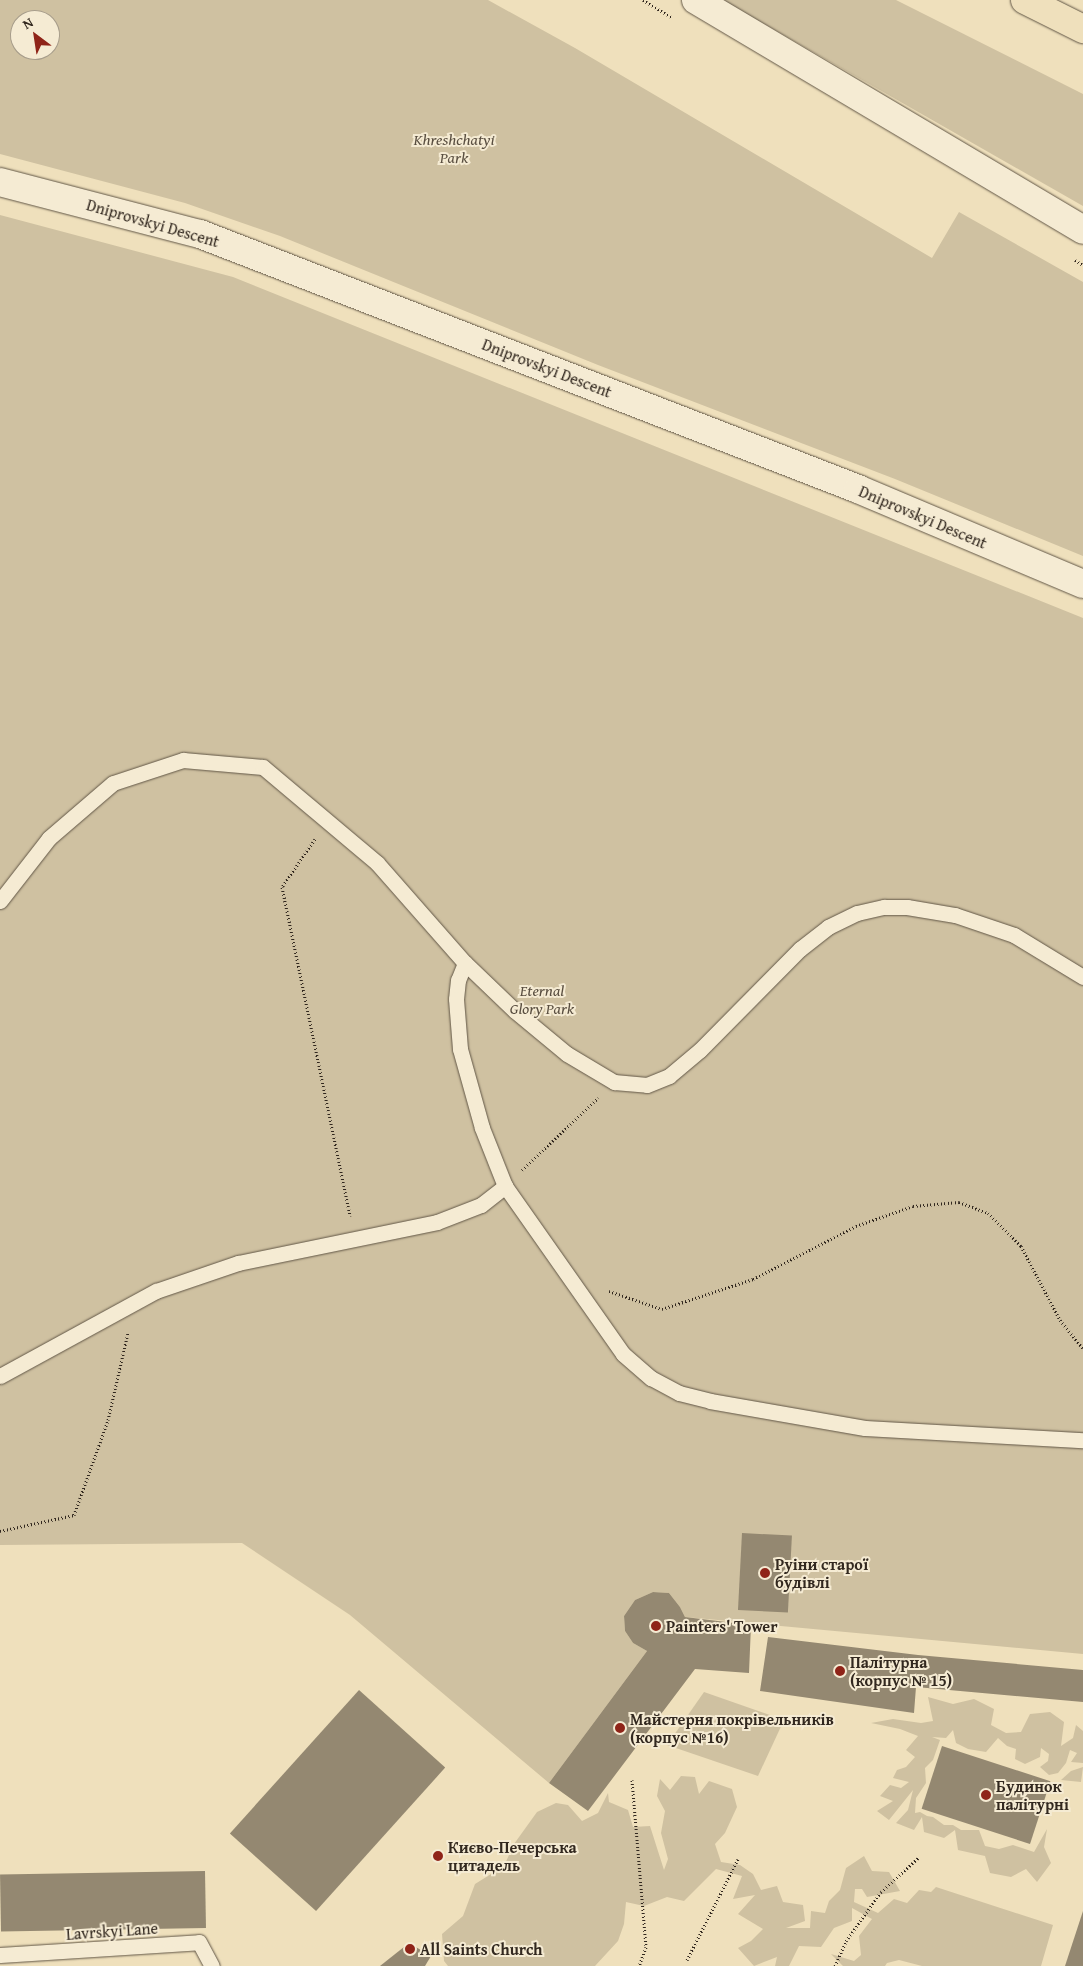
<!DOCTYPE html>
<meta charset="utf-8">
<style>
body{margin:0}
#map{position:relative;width:1083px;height:1966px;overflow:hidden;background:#efe0bc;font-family:"Gentium Book Plus",serif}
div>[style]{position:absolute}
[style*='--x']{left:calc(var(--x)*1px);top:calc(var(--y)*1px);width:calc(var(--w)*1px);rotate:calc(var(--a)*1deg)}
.green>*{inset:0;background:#cfc1a1}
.building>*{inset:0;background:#948871;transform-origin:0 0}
.path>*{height:3px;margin-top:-1.5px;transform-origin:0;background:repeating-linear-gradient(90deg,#32281f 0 1px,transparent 0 3.5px)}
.roads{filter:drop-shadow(0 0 1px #615646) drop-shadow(0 0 1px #615646)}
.lane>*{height:15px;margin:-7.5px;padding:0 7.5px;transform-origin:7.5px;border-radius:7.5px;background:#f5ebd3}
.secondary>*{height:28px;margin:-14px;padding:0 14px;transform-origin:14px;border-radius:14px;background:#f5ebd3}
.primary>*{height:28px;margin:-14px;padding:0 14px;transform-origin:14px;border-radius:14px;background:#efe0bc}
.dots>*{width:14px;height:14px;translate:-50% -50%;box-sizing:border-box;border:2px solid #f5ebd3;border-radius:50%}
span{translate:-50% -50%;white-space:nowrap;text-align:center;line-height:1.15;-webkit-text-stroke:4px #f5ebd3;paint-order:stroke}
.park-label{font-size:16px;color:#594e40;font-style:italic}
.street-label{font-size:16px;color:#32281f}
.poi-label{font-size:16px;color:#32281f;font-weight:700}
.left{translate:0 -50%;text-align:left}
.north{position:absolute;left:10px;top:10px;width:50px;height:50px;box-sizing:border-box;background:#f5ebd3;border:1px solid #a79d8b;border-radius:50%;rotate:329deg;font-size:14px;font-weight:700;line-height:20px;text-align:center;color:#32281f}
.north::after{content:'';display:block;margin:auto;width:18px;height:22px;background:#8f2418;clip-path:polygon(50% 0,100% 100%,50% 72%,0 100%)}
</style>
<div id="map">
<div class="green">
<i style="clip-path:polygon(evenodd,0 0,488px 0,575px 48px,932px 258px,959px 212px,1083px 282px,1083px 556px,895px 479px,598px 365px,280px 236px,185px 203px,0 154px,0 0,20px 20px,50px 20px,50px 50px,20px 50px,20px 20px)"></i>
<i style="clip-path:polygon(722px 0,896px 0,1083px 94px,1083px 206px)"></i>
<i style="clip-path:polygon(0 215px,233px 277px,1083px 618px,1083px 1654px,685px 1617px,680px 1607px,669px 1593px,653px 1592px,635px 1600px,624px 1616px,625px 1631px,633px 1643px,647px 1651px,549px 1783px,350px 1615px,242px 1543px,0 1545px)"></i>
<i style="clip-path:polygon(704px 1692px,784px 1720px,758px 1776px,667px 1745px)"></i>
<i style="clip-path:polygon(928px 1697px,953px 1704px,974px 1699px,994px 1709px,991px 1725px,1006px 1733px,1021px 1732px,1030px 1714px,1050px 1712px,1064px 1722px,1061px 1746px,1073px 1738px,1076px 1725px,1083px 1731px,1083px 1763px,1071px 1762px,1077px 1753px,1070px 1750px,1066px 1763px,1058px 1773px,1049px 1775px,1040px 1767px,1048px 1761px,1049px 1754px,1041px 1748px,1040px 1757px,1025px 1764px,1015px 1759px,1016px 1749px,1007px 1746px,998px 1738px,986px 1752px,968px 1749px,956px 1743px,953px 1730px,946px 1738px,932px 1737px,940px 1740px,933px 1760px,925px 1768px,926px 1783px,916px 1798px,915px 1813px,920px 1812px,927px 1816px,933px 1817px,944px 1825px,953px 1825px,961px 1830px,979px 1830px,985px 1846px,999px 1849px,1013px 1845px,1034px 1852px,1047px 1829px,1044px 1847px,1051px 1863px,1037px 1882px,1026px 1869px,1011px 1877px,990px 1873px,985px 1856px,958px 1850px,955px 1830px,944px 1838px,924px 1832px,922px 1817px,914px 1830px,896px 1823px,908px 1810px,913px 1790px,889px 1820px,877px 1811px,893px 1801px,880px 1796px,890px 1785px,901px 1788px,909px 1782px,893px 1778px,897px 1770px,906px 1767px,915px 1757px,906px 1750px,918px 1736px,900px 1729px,871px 1723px,893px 1719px,921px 1723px,933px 1721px)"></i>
<i style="clip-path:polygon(1083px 1767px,1081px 1782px,1061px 1780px,1071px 1771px)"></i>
<i style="clip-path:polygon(681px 1776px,695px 1777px,699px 1794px,709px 1781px,732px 1789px,737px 1807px,725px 1833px,715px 1844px,721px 1862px,740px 1865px,753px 1874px,761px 1890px,777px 1886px,783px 1902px,803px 1905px,805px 1921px,786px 1928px,810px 1928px,811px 1911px,825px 1913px,829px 1901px,840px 1890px,846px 1868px,864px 1856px,872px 1871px,889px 1872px,900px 1891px,867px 1897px,862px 1889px,855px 1889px,854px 1902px,878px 1913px,894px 1899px,907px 1903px,919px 1890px,931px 1892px,936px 1887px,1053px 1925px,1041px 1966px,922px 1966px,899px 1960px,887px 1963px,885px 1966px,843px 1966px,831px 1954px,854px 1961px,861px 1955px,859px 1936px,872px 1919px,852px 1908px,852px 1921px,834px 1928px,821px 1947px,799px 1946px,789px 1966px,775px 1966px,777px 1957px,754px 1966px,738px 1948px,751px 1941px,763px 1929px,738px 1914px,755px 1895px,733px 1899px,742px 1876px,716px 1869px,684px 1901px,667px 1897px,644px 1906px,626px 1902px,624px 1924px,618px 1941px,595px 1966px,448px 1966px,444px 1961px,442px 1934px,463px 1916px,475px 1884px,504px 1866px,514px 1844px,537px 1812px,556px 1803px,568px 1805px,582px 1821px,598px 1813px,608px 1793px,609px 1802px,628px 1810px,633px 1827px,650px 1826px,664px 1870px,668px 1859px,661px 1833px,665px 1811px,657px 1796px,660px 1779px,670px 1790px)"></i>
</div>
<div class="building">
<i style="left:742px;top:1533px;width:50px;height:77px;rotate:3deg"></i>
<i style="clip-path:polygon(653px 1592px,669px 1593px,680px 1607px,685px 1617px,751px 1625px,749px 1673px,695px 1669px,588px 1811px,549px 1783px,647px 1651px,633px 1643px,625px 1631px,624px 1616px,635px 1600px)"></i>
<i style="clip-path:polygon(768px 1637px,918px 1655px,1083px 1670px,1083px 1702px,916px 1687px,914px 1713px,760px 1691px)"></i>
<i style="left:359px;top:1690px;width:116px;height:193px;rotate:42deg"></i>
<i style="left:942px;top:1746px;width:114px;height:66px;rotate:18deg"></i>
<i style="left:205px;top:1871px;width:57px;height:205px;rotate:89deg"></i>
<i style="clip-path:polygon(1083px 1911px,1083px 1966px,1065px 1966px)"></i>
<i style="clip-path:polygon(409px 1943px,431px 1956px,425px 1966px,380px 1966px)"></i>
</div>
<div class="path">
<i style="--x:643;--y:0;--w:33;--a:31"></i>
<i style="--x:1075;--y:260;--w:9;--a:32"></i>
<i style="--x:315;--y:839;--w:58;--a:124.5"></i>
<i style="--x:282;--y:887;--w:336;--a:78.3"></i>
<i style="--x:522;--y:1170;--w:105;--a:-43.5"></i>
<i style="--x:609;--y:1291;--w:56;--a:18.8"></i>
<i style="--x:662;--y:1309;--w:96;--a:-18.2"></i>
<i style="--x:753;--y:1279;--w:116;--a:-27.2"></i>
<i style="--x:856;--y:1226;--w:60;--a:-19.3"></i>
<i style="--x:913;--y:1206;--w:46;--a:-5"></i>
<i style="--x:959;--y:1202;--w:31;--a:21"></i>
<i style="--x:988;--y:1213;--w:47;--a:45"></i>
<i style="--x:1021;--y:1246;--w:84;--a:62.2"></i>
<i style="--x:1060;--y:1320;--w:36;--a:51"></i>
<i style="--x:0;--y:1531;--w:76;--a:-12.2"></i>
<i style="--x:74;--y:1515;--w:101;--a:-70.3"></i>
<i style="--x:108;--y:1420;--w:89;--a:-77.1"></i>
<i style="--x:632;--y:1780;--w:168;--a:85.2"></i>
<i style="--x:646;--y:1947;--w:20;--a:110"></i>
<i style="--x:687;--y:1960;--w:113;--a:-63.2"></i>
<i style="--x:835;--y:1966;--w:27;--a:-66"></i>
<i style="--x:846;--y:1941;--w:60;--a:-54.5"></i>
<i style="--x:881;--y:1892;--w:52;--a:-42.6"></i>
</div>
<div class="roads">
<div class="lane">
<i style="--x:0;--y:901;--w:80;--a:-52.1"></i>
<i style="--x:49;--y:838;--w:84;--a:-40.7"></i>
<i style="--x:113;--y:783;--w:74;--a:-18.2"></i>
<i style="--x:183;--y:760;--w:80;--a:5"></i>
<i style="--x:263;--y:767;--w:149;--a:40.1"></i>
<i style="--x:377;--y:863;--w:133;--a:48.7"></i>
<i style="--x:465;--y:963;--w:69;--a:43.8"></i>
<i style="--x:515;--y:1011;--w:67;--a:39.6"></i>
<i style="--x:567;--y:1054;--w:55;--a:30.8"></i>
<i style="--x:614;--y:1082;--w:33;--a:5"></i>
<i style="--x:647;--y:1085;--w:24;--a:-22"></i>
<i style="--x:669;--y:1076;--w:40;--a:-40"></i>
<i style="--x:700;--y:1050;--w:142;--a:-45.3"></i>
<i style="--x:800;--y:949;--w:36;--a:-38"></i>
<i style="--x:828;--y:927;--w:32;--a:-26"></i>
<i style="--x:857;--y:913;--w:28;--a:-13"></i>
<i style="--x:884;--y:907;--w:23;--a:0"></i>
<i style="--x:907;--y:907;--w:49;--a:9.5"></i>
<i style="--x:955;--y:915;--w:62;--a:18.7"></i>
<i style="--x:1014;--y:935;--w:81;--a:31.3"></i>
<i style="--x:465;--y:963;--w:18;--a:112"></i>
<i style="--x:458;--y:980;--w:19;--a:96"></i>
<i style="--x:456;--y:999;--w:50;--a:85.4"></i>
<i style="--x:460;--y:1049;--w:82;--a:74.4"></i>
<i style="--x:482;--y:1128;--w:62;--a:68.4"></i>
<i style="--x:505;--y:1186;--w:205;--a:54.9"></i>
<i style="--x:623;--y:1354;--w:37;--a:41"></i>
<i style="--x:651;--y:1378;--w:32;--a:28"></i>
<i style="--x:679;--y:1393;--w:32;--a:14"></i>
<i style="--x:710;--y:1401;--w:157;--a:9.9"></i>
<i style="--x:865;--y:1428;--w:218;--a:3.2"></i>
<i style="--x:0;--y:1376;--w:178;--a:-28.6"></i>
<i style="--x:156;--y:1291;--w:87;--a:-18.9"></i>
<i style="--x:238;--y:1263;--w:203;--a:-11.6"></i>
<i style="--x:437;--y:1222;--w:47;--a:-21.1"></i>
<i style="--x:481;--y:1205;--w:31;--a:-38"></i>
<i style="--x:0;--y:1955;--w:199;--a:-3.7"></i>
<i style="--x:199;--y:1942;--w:27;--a:62"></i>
</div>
<div class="secondary">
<i style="--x:696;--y:0;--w:450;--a:30.7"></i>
<i style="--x:0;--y:182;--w:207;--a:14.6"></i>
<i style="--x:200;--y:234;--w:706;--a:21.18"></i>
<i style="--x:858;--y:489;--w:244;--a:22.9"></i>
</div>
<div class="primary">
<i style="--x:1025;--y:0;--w:65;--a:26.6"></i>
</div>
</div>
<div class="dots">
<i style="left:765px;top:1573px;background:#8f2418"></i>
<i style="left:656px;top:1626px;background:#8f2418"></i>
<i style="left:840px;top:1671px;background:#8f2418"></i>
<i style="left:620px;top:1728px;background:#8f2418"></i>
<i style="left:986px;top:1795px;background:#8f2418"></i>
<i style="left:438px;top:1856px;background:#8f2418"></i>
<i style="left:410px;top:1949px;background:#8f2418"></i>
</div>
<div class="park-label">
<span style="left:454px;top:148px">Khreshchatyi<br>Park</span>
<span style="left:542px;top:999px">Eternal<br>Glory Park</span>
</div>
<div class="street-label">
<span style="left:153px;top:223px;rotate:16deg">Dniprovskyi Descent</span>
<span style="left:547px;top:368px;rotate:21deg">Dniprovskyi Descent</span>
<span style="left:923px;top:517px;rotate:23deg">Dniprovskyi Descent</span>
<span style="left:112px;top:1931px;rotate:-4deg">Lavrskyi Lane</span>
</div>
<div class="poi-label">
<span class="left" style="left:775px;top:1573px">Руіни старої<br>будівлі</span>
<span class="left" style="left:666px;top:1626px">Painters' Tower</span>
<span class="left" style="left:850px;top:1671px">Палітурна<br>(корпус № 15)</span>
<span class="left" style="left:630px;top:1728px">Майстерня покрівельників<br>(корпус №16)</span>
<span class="left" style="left:996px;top:1795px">Будинок<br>палітурні</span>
<span class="left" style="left:448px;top:1856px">Києво-Печерська<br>цитадель</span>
<span class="left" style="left:420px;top:1949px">All Saints Church</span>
</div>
<div class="north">N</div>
</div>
